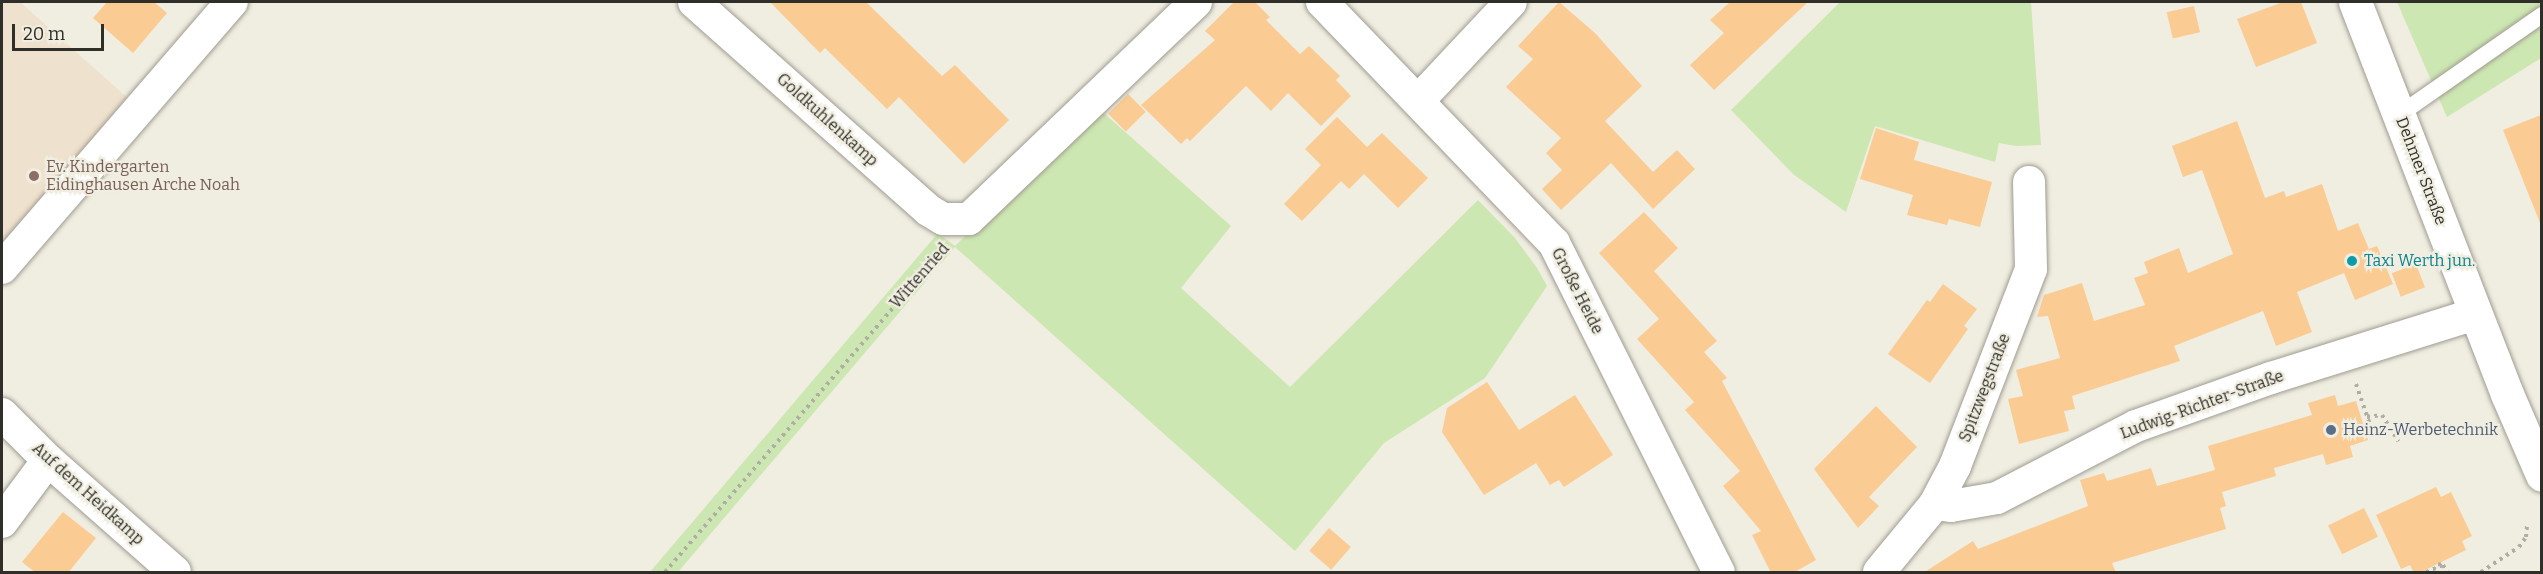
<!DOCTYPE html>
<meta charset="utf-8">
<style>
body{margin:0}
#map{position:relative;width:2543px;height:574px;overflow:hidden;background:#f0ede1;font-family:Bitter,serif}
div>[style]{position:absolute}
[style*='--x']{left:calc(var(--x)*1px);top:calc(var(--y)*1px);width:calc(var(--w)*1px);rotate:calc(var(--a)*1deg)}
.education>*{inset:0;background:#eee1cd}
.green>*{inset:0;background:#cde7b2}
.building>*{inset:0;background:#facc93;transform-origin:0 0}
.path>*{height:4px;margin-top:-2px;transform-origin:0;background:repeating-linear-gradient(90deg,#b0aea4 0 3px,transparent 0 7.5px)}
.roads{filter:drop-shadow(0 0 2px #9f9c91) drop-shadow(0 0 2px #9f9c91)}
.lane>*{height:16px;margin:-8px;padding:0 8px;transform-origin:8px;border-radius:8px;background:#fff}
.street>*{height:32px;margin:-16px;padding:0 16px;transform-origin:16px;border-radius:16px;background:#fff}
.secondary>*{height:33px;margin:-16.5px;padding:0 16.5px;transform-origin:16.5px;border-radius:16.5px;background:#fff}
.dots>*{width:16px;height:16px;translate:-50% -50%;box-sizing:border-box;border:3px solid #f0ede1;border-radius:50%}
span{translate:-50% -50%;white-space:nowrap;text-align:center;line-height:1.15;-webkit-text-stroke:4.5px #f0ede1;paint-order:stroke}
.street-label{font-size:16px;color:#2f2e29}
.education-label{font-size:16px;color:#785e54}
.left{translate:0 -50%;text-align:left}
.culture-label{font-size:16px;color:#0d838f}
.service-label{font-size:16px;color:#4e5e75}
.frame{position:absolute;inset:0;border:3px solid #2f2e29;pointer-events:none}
.scale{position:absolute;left:12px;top:24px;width:92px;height:27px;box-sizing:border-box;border:3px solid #2f2e29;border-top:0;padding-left:8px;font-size:18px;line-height:21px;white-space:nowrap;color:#2f2e29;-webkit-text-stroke:4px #f0ede1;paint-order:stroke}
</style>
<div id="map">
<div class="education">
<i style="clip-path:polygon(2px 2px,20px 2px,131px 101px,2px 250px)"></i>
</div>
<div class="green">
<i style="clip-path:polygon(1840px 2px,2031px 2px,2041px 145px,2016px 146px,1999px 143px,1995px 162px,1875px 126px,1846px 212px,1793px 174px,1731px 110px)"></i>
<i style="clip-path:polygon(2397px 2px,2541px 2px,2541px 58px,2447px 117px)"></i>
<i style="clip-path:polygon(1097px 107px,1231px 226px,1181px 288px,1290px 387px,1478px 200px,1515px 238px,1537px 268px,1547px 286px,1485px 378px,1384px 443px,1295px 551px,955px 247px,678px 572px,650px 572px,938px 233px,955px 246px)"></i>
</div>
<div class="building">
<i style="clip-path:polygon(107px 2px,154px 2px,167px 13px,133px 53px,93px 18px)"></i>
<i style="clip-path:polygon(770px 2px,866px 2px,942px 76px,955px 65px,1009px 120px,964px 164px,899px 97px,887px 109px,825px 48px,820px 53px)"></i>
<i style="clip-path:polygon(1234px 2px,1255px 2px,1270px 17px,1266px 20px,1300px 54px,1309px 46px,1340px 76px,1336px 80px,1351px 96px,1321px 126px,1288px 93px,1271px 111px,1246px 86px,1190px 141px,1187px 138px,1181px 144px,1141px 105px,1215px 40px,1205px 31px)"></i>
<i style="clip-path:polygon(1559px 2px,1595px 33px,1642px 86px,1605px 121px,1653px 172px,1677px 150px,1695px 169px,1653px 209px,1611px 163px,1561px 210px,1542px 189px,1562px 170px,1546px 153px,1561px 138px,1506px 87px,1533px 59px,1518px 46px)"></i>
<i style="clip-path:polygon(1730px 2px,1808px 2px,1714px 90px,1690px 65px,1724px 33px,1710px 20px)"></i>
<i style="clip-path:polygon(2283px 2px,2301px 2px,2317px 43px,2256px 67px,2237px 19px)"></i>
<i style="left:2194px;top:6px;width:27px;height:28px;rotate:77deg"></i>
<i style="left:1128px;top:94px;width:25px;height:28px;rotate:45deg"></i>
<i style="clip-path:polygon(2541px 115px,2541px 223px,2540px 223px,2503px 130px)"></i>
<i style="clip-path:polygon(1337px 117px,1367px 147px,1382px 133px,1428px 178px,1398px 208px,1364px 174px,1349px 189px,1341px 181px,1302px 221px,1284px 204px,1321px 165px,1305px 149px)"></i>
<i style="clip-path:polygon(2237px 121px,2265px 198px,2284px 191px,2286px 197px,2322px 184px,2338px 231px,2358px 223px,2369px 249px,2377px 246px,2393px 284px,2355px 300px,2344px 273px,2297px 292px,2312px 332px,2276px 346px,2263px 311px,2174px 346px,2180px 361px,2072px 396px,2075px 409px,2064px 411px,2069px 431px,2019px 444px,2008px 399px,2023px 396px,2016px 370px,2060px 358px,2048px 316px,2037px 317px,2044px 295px,2082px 283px,2094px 321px,2145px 305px,2134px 278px,2148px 273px,2144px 262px,2179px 248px,2188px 273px,2233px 254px,2202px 170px,2183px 177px,2172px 146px)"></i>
<i style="clip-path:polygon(1876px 128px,1919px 142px,1914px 160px,1992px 182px,1980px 227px,1949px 219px,1947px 225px,1907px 215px,1913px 195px,1860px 179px)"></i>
<i style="clip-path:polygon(1644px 212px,1678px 248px,1654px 271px,1717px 341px,1704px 352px,1727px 378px,1722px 381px,1816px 560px,1793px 573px,1771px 573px,1752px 535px,1761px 531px,1723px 486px,1740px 471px,1685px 410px,1694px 402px,1637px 339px,1659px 319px,1599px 253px)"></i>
<i style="left:2416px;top:264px;width:25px;height:26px;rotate:69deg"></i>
<i style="clip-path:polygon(1943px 284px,1977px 309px,1964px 326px,1968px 329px,1930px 383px,1888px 354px,1927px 300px,1930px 302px)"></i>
<i style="clip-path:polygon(1487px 382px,1519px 430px,1575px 395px,1613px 455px,1564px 487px,1559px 480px,1550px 485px,1536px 463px,1484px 495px,1442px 432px,1447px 408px)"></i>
<i style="clip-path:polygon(2335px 395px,2338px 406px,2356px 401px,2368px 440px,2350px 446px,2353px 457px,2326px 465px,2323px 454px,2274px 468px,2276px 476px,2222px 492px,2226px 506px,2220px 508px,2226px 529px,2112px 563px,2116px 573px,1923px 573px,1973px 541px,1978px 549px,2088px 506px,2080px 480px,2104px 473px,2107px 481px,2151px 468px,2157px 486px,2215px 470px,2208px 446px,2312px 415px,2308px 403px)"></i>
<i style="clip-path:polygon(1876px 406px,1917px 447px,1869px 497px,1879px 506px,1858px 528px,1814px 469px)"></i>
<i style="clip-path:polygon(2436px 487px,2441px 497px,2451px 492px,2472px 536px,2462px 541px,2466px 550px,2419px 573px,2414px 573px,2410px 565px,2401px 569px,2376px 515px)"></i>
<i style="left:2364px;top:508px;width:32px;height:40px;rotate:64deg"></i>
<i style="clip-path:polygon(63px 512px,96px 538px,68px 573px,36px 573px,22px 562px)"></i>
<i style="left:1329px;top:528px;width:29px;height:30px;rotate:41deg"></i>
</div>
<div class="path">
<i style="--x:2356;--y:384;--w:58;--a:70.9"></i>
<i style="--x:2367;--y:417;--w:15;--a:-8"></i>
<i style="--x:2382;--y:415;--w:31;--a:58"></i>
<i style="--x:2438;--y:564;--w:5;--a:11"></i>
<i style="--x:2443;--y:565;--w:8;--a:60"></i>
<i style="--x:665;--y:572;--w:425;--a:-49.2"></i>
<i style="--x:2426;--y:572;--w:18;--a:-22"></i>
<i style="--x:2481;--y:572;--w:45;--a:-33.3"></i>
<i style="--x:2519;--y:547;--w:12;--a:-55"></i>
<i style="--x:2526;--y:537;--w:11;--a:-85"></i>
</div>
<div class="roads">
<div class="lane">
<i style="--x:2400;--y:114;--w:173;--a:-34.9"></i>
</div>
<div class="street">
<i style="--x:694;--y:2;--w:313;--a:41.6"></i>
<i style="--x:928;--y:210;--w:17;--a:31"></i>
<i style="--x:943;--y:219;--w:26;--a:0"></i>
<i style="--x:969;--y:219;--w:314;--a:-43.7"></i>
<i style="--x:1322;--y:2;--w:335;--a:46.1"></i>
<i style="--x:1554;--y:243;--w:368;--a:63.4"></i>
<i style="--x:1419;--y:100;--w:134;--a:-46.8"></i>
<i style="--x:2;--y:268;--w:352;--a:-49.2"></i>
<i style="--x:2;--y:414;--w:65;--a:45"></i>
<i style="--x:48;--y:460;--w:169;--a:41.4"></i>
<i style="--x:1935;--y:504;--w:16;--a:7"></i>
<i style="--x:1951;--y:506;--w:47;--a:-9.9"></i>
<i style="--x:1997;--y:498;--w:157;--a:-27.4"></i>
<i style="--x:2136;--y:426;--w:143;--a:-19.6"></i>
<i style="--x:2271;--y:378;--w:214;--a:-17.4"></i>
<i style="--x:2;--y:522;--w:77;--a:-53.4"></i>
<i style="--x:1879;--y:572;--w:88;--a:-50.5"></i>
<i style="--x:1935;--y:504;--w:43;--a:-62.2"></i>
<i style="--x:1955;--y:466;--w:211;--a:-68.9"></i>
<i style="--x:2031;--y:269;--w:87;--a:-91.3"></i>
</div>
<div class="secondary">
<i style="--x:2355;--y:2;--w:420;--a:68.8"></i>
<i style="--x:2507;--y:394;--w:88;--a:66.6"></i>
</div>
</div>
<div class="dots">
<i style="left:34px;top:176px;background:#8d6e63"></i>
<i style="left:2352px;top:261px;background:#0f9aa8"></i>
<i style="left:2331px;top:430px;background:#5c6f8a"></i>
</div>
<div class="street-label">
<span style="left:827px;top:120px;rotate:42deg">Goldkuhlenkamp</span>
<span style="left:2421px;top:171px;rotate:69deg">Dehmer Straße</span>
<span style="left:920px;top:276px;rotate:-49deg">Wittenried</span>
<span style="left:1577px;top:291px;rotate:63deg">Große Heide</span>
<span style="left:1985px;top:388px;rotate:-69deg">Spitzwegstraße</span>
<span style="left:2202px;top:405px;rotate:-20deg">Ludwig-Richter-Straße</span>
<span style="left:88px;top:494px;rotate:42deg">Auf dem Heidkamp</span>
</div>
<div class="education-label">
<span class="left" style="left:46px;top:176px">Ev. Kindergarten<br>Eidinghausen Arche Noah</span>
</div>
<div class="culture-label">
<span class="left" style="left:2364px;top:261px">Taxi Werth jun.</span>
</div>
<div class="service-label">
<span class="left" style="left:2343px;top:430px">Heinz-Werbetechnik</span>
</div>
<div class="frame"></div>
<div class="scale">20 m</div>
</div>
